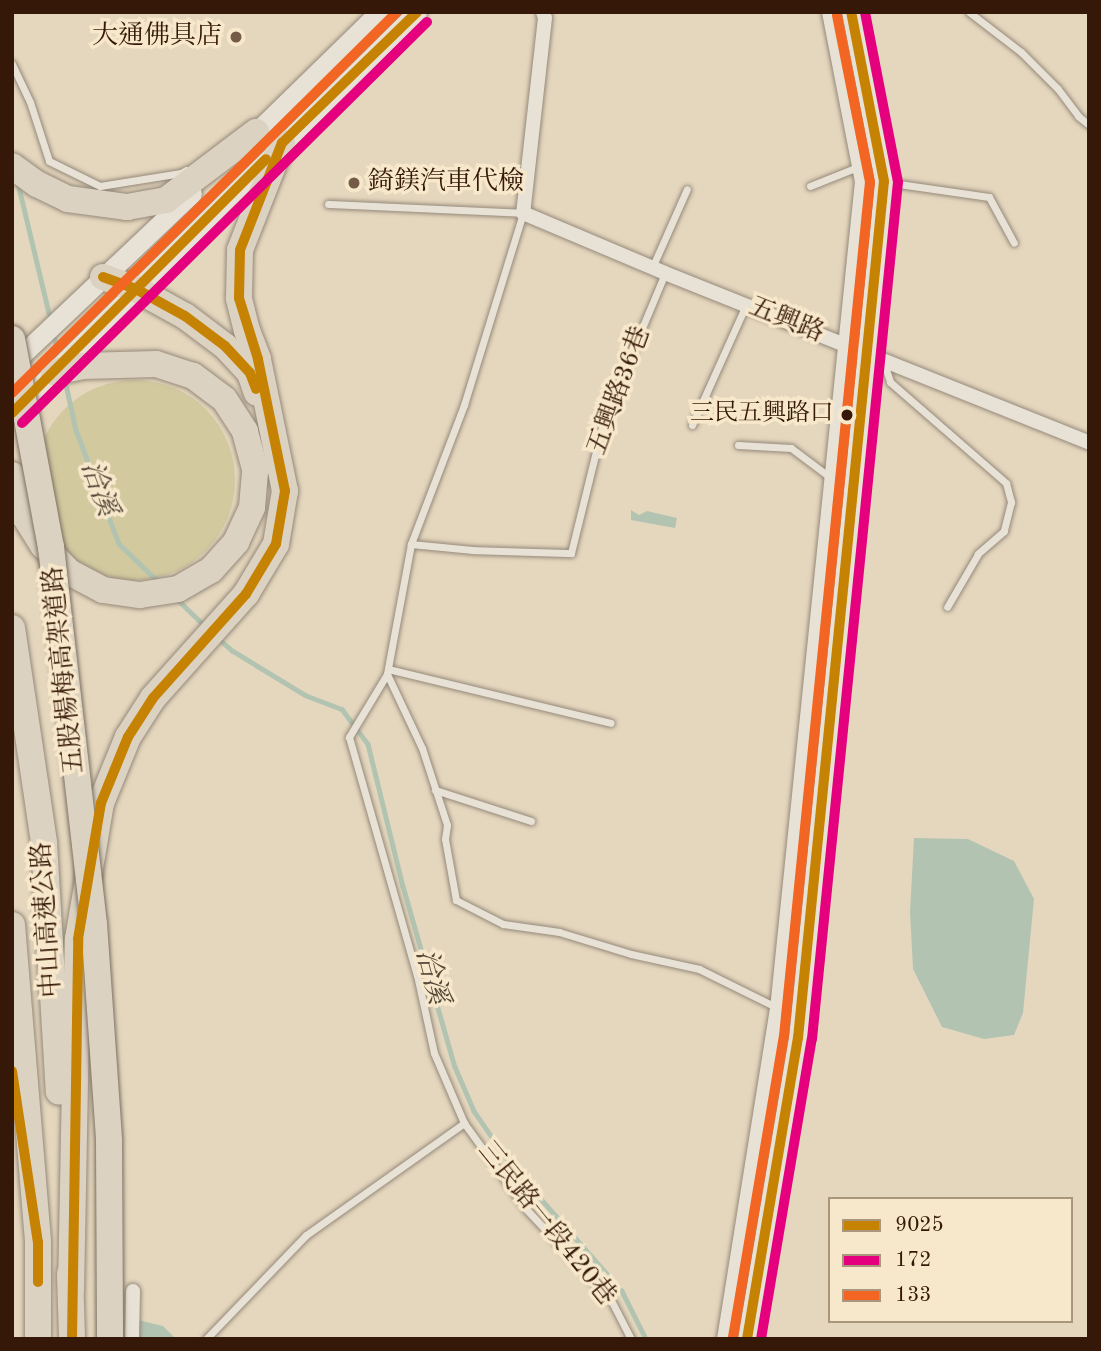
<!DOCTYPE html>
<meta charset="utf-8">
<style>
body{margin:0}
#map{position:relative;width:1101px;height:1351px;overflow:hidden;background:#e5d7be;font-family:"Old Standard TT","Noto Serif TC",serif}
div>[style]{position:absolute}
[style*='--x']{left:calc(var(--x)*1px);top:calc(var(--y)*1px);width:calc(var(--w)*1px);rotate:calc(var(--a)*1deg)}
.green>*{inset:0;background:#d2c99f}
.round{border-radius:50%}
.water>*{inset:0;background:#b2c4b1}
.stream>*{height:4.5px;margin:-2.25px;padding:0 2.25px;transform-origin:2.25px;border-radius:2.25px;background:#b2c4b1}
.roads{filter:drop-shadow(0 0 2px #95897a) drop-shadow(0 0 2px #95897a)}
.lane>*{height:7px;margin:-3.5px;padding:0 3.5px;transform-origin:3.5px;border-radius:3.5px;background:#e8e2d6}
.street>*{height:14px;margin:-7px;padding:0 7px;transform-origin:7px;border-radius:7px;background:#e8e2d6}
.secondary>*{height:19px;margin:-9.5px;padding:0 9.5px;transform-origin:9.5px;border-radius:9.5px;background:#e8e2d6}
.highway>*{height:26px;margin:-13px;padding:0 13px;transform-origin:13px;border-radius:13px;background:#dcd2c1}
.bridges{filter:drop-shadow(0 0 2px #7c7062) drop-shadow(0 0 2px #7c7062)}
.highway-bridge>*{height:26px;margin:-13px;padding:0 13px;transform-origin:13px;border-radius:13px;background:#dcd2c1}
.bus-1>*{height:10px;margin:-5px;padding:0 5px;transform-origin:5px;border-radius:5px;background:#c68202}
.bus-2>*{height:10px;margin:-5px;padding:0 5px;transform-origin:5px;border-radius:5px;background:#e5007d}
.bus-3>*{height:10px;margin:-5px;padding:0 5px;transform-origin:5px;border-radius:5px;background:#f26522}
.dots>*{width:19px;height:19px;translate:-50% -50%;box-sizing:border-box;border:4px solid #f8e8cb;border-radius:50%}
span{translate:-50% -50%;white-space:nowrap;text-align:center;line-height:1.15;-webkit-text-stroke:7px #f8e8cb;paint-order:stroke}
.bus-label{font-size:24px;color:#351807}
.right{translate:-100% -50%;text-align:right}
.poi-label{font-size:26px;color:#351807}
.left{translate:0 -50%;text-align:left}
.street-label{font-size:26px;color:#351807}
.water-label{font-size:28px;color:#544939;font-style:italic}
.frame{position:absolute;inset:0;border:14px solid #351807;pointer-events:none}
.legend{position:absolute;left:828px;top:1197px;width:245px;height:126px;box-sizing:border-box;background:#f8e8cb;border:2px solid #aa957d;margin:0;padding:9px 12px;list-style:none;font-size:21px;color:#351807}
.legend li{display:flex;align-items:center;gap:14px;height:35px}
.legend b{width:35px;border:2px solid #aa957d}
</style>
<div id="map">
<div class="green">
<i class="round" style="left:35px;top:380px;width:200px;height:200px"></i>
</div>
<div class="water">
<i style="clip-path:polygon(631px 510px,639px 515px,647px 511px,677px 518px,675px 528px,631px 520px)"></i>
<i style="clip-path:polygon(914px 838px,968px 839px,1014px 861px,1034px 899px,1023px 1013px,1014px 1035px,984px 1039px,942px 1027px,913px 969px,910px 912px)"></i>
<i style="clip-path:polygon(138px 1320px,163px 1326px,176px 1339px,138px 1339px)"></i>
</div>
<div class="stream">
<i style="--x:18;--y:183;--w:134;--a:76.6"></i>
<i style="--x:55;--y:339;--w:20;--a:79"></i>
<i style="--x:65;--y:380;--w:51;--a:77.6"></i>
<i style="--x:76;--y:430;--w:122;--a:69.3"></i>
<i style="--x:119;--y:544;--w:57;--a:43.6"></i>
<i style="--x:176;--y:598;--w:40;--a:44"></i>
<i style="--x:219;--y:639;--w:18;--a:41"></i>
<i style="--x:233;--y:651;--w:84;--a:31.4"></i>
<i style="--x:305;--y:695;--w:40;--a:21"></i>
<i style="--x:342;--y:709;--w:44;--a:53.4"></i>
<i style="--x:368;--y:744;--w:146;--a:76.2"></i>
<i style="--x:403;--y:886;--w:188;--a:74"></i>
<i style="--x:455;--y:1067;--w:48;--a:66.6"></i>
<i style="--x:474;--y:1111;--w:65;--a:55.6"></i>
<i style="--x:511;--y:1165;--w:168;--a:48.6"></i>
<i style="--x:622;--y:1291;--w:54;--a:63.4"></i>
</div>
<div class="roads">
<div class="lane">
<i style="--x:969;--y:12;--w:66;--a:37.6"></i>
<i style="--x:1021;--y:52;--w:52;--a:45"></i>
<i style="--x:1058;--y:89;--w:34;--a:53"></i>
<i style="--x:1078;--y:116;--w:14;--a:39"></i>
<i style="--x:12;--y:64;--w:42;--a:64.7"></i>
<i style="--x:30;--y:102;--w:62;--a:72.1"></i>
<i style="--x:49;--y:161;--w:57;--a:26.1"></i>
<i style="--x:100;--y:186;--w:82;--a:-9.1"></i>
<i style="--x:181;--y:173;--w:6;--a:-31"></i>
<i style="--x:885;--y:182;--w:105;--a:8.2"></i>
<i style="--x:989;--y:197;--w:52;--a:61.5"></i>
<i style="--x:810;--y:186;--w:54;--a:-21.8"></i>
<i style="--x:328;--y:204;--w:195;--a:2.6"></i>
<i style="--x:523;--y:213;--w:201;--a:107.1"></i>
<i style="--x:464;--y:405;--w:149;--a:110.9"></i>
<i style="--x:411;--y:544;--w:132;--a:100.5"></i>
<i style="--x:387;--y:674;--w:82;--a:64.7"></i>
<i style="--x:422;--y:748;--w:81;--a:72"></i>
<i style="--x:447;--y:825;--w:14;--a:98"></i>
<i style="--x:445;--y:839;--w:62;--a:79.8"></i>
<i style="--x:456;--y:900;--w:53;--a:27.1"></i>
<i style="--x:503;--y:924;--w:57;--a:8.1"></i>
<i style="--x:559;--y:932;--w:75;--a:17"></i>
<i style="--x:631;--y:954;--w:70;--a:12.4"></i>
<i style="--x:699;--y:969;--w:86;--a:26.3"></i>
<i style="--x:652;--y:268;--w:86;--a:-66.1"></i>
<i style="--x:883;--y:360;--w:23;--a:72"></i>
<i style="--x:890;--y:382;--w:154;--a:41"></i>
<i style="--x:1006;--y:483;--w:20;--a:75"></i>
<i style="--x:1011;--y:502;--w:30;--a:104"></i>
<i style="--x:1004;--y:531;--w:35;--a:139"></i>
<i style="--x:978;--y:554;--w:61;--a:120.3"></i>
<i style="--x:692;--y:425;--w:132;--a:-65.8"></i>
<i style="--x:738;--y:445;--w:53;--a:3.2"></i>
<i style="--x:791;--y:448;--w:50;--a:36.9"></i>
<i style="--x:411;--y:544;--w:62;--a:5.5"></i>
<i style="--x:473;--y:550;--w:98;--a:1.8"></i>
<i style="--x:571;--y:553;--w:138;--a:-76.2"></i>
<i style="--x:604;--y:419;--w:158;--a:-67.3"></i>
<i style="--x:388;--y:669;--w:229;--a:13.6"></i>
<i style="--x:387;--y:674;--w:74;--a:121.1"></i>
<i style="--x:349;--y:737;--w:248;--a:74.1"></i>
<i style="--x:417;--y:975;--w:80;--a:77.7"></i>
<i style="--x:434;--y:1053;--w:76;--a:66.8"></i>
<i style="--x:464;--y:1123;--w:107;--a:54.1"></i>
<i style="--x:527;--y:1210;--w:123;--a:47"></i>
<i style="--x:611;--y:1300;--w:44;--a:62.9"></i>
<i style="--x:435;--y:790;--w:101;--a:17.9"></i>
<i style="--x:206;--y:1339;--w:144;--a:-46.1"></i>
<i style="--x:306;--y:1235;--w:194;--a:-35.3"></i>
</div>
<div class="street">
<i style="--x:543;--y:12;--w:6;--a:72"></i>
<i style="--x:545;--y:18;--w:196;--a:96.4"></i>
<i style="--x:523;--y:213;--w:154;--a:22.9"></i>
<i style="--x:665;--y:273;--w:457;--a:21.8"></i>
<i style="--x:132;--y:1339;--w:48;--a:-88.8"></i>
</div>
<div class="secondary">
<i style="--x:247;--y:141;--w:185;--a:-44.3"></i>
<i style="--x:12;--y:364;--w:248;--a:-43.5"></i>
<i style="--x:12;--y:413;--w:570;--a:-44.72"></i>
<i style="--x:726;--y:1339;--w:334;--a:-80.9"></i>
<i style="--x:779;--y:1009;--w:832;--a:-84.14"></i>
<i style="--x:864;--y:181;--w:172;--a:-101"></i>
<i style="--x:747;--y:1339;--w:305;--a:-80.4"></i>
<i style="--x:798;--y:1038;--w:861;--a:-84.27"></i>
<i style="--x:884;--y:181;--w:172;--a:-101"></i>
</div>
<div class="highway">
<i style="--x:12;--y:166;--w:31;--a:36"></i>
<i style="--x:37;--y:184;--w:34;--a:26"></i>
<i style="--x:68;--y:199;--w:60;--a:7.7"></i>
<i style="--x:127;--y:207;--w:40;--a:-10"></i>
<i style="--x:166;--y:200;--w:113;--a:-37.1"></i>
<i style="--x:103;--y:277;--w:35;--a:20"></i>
<i style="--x:136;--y:289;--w:56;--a:28.9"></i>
<i style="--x:185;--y:316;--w:50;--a:36.9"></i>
<i style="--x:225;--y:346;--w:37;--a:47"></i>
<i style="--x:250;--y:373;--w:21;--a:71"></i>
<i style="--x:12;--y:475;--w:42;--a:73.3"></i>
<i style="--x:24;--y:515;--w:36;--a:58"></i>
<i style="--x:43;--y:545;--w:37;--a:46"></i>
<i style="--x:69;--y:572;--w:38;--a:28"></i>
<i style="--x:103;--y:590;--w:37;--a:8"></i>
<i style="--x:140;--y:595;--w:38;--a:-9"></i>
<i style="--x:178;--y:589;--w:38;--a:-30"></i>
<i style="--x:211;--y:570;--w:38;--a:-48"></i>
<i style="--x:236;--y:542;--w:38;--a:-65"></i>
<i style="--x:252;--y:507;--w:38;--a:-85"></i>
<i style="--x:255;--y:469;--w:39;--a:-105"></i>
<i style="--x:245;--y:431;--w:38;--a:-123"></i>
<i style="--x:224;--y:399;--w:39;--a:-143"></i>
<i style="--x:193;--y:376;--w:39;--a:-162"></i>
<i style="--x:156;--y:364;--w:73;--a:178.4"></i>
<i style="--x:83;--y:366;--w:30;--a:168"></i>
<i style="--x:12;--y:628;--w:217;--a:81.5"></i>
<i style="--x:44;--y:843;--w:249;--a:86.6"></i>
<i style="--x:12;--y:925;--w:318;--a:85.3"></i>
<i style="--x:38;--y:1242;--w:97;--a:90"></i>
<i style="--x:70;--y:1274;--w:65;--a:88.2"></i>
<i style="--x:71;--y:1291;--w:352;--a:-88.9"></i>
<i style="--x:78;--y:939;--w:138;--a:-80.4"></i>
<i style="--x:101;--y:803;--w:71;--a:-67.8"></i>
<i style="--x:128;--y:737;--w:46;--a:-57.3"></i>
<i style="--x:153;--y:698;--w:140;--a:-48.2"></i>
<i style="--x:246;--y:594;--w:58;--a:-59"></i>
<i style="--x:276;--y:544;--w:54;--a:-80.4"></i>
<i style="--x:285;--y:491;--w:135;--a:-101.6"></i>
<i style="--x:258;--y:359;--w:30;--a:-111"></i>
<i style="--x:247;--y:331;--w:34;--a:-104"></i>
<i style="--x:239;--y:298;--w:48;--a:-88.8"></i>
<i style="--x:240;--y:250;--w:115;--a:-68.6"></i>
</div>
</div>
<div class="bridges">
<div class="highway-bridge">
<i style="--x:12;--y:339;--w:212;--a:79.4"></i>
<i style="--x:51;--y:547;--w:379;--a:83.5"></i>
<i style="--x:94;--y:924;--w:218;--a:86"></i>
<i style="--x:109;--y:1141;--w:198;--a:89.7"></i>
</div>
</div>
<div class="bus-1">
<i style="--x:103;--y:277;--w:35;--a:20"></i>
<i style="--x:136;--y:289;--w:56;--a:28.9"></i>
<i style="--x:185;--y:316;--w:50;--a:36.9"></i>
<i style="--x:225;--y:346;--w:37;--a:47"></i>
<i style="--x:250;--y:373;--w:17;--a:69"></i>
<i style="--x:12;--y:413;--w:359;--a:-45"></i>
<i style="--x:12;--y:1071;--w:173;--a:81.4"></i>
<i style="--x:38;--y:1242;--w:40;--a:90"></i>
<i style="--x:72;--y:1339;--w:400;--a:-89.1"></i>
<i style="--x:78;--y:939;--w:138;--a:-80.4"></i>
<i style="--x:101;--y:803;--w:71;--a:-67.8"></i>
<i style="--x:128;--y:737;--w:46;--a:-57.3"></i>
<i style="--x:153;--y:698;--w:140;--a:-48.2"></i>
<i style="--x:246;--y:594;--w:58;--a:-59"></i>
<i style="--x:276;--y:544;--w:54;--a:-80.4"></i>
<i style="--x:285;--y:491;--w:135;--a:-101.6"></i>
<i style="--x:258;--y:359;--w:64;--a:-107.3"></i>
<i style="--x:239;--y:298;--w:48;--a:-88.8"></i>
<i style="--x:240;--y:250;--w:115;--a:-68.6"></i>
<i style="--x:282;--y:143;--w:188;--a:-44.1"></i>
<i style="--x:747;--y:1339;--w:305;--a:-80.4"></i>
<i style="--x:798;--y:1038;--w:861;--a:-84.27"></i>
<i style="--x:884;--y:181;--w:172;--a:-101"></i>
</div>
<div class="bus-2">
<i style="--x:22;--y:423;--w:570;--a:-44.72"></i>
<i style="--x:761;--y:1339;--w:304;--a:-80.4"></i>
<i style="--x:812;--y:1039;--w:861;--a:-84.27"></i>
<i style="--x:898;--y:182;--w:173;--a:-101"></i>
</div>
<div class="bus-3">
<i style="--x:12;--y:393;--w:542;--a:-44.7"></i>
<i style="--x:733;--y:1337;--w:305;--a:-80.4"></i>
<i style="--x:784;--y:1036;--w:858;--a:-84.25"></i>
<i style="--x:870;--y:182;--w:170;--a:-101.2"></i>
</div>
<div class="dots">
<i style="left:236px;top:37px;background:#735b47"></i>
<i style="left:354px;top:183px;background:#735b47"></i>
<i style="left:847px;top:415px;background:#351807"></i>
</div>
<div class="bus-label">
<span class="right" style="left:834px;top:415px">三民五興路口</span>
</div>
<div class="poi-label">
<span class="right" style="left:222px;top:37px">大通佛具店</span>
<span class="left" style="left:368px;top:183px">錡鎂汽車代檢</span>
</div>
<div class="street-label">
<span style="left:786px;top:321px;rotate:22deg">五興路</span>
<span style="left:620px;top:391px;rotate:-70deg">五興路36巷</span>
<span style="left:65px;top:670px;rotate:-96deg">五股楊梅高架道路</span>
<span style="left:48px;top:920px;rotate:-94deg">中山高速公路</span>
<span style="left:546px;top:1224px;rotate:51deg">三民路一段420巷</span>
</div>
<div class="water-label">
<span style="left:98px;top:489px;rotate:70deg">洽溪</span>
<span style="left:431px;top:977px;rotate:75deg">洽溪</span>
</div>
<div class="frame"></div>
<ul class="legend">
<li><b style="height:9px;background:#c68202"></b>9025</li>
<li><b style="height:9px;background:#e5007d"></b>172</li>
<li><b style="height:9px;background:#f26522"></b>133</li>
</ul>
</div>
